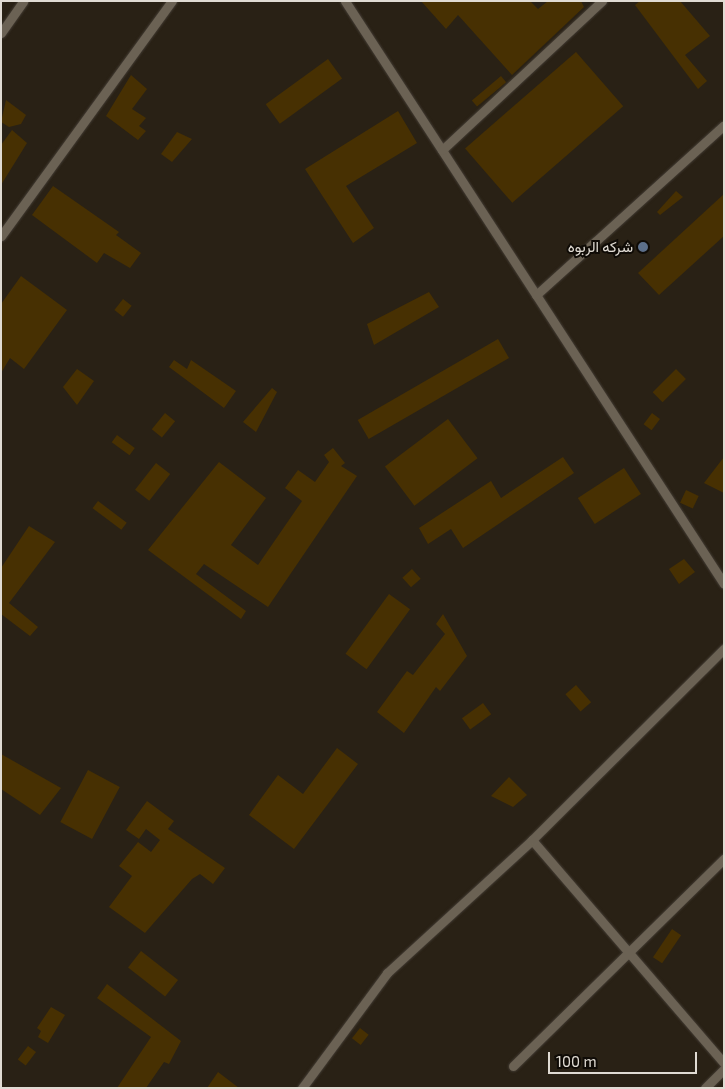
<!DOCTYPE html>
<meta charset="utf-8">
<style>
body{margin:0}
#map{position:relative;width:725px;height:1089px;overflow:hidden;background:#292115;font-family:"Exo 2",Vazirmatn,sans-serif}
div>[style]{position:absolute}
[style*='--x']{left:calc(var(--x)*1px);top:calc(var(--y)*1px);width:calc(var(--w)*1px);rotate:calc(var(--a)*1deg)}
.building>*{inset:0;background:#473002;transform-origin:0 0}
.roads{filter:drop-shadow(0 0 1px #433c34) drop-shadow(0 0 1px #433c34)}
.minor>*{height:9px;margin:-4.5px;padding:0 4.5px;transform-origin:4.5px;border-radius:4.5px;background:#6b6254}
.dots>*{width:14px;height:14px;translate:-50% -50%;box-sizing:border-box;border:2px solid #0f0b06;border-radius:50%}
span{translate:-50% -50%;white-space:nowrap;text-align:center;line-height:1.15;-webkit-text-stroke:4px #0f0b06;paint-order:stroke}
.poi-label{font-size:15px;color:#e0dbd3}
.right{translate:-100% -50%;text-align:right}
.frame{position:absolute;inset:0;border:2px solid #e0dbd3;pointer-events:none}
.scale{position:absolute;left:548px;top:1052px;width:149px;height:22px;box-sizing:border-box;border:2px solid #e0dbd3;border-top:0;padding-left:6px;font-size:15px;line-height:18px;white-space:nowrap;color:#e0dbd3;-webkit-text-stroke:4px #0f0b06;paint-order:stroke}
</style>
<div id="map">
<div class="building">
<i style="clip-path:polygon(421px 1px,530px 1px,538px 9px,548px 1px,581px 1px,584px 7px,512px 75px,458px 15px,446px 29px)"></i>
<i style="clip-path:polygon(640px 1px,680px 1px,710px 36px,685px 55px,707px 81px,698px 89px,635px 5px)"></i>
<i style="left:576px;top:52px;width:72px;height:147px;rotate:49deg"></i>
<i style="left:328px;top:59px;width:24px;height:77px;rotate:54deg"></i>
<i style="clip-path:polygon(131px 75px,147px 89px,132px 109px,146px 118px,139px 126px,146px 131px,138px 140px,106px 116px)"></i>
<i style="left:501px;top:76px;width:8px;height:38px;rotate:50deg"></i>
<i style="clip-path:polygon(6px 100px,26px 115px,21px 124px,9px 127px,1px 122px)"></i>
<i style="clip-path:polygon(398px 111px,417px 143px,346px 186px,374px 228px,353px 243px,305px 169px)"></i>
<i style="clip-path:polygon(12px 130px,27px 143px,1px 185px,1px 145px)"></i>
<i style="clip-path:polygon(177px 132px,192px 139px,172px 162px,161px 154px)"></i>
<i style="clip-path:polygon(53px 186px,119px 232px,116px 235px,141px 253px,130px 268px,104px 253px,97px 263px,32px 215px)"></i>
<i style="clip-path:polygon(676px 191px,683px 197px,660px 215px,657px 212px)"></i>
<i style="clip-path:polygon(724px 194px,724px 236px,659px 295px,638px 273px)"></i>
<i style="clip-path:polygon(21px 276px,67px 310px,24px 369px,10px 358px,1px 373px,1px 304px)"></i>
<i style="clip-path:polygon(429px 292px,439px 307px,374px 345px,367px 324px)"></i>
<i style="left:123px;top:299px;width:11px;height:14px;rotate:38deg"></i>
<i style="left:498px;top:339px;width:22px;height:162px;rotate:60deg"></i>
<i style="clip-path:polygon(174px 360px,187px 369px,191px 360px,236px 391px,224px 408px,169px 367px)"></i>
<i style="clip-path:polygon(77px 369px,94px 381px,77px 405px,63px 387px)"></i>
<i style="left:676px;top:369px;width:14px;height:33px;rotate:45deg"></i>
<i style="clip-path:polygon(272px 388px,277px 392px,256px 432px,243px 422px)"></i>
<i style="left:165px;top:413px;width:13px;height:21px;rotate:39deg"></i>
<i style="left:652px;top:413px;width:10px;height:14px;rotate:37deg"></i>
<i style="left:448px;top:419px;width:49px;height:79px;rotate:53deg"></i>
<i style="left:117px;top:435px;width:22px;height:9px;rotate:36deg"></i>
<i style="clip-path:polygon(333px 448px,345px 463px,341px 466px,357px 476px,268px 607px,204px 564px,196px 574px,246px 611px,241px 619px,148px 550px,219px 462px,266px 498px,231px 545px,258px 565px,302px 501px,285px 488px,298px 470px,315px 482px,329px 462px,324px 455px)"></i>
<i style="clip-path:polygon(563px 457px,574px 473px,463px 548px,451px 529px,428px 544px,419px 528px,491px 481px,501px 498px)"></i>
<i style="clip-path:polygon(724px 457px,724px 493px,704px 483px)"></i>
<i style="left:156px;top:463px;width:18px;height:34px;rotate:38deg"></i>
<i style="left:624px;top:468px;width:31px;height:55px;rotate:57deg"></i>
<i style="left:686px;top:490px;width:14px;height:14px;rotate:25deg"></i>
<i style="left:98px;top:501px;width:36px;height:9px;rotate:37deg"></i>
<i style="clip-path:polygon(29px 526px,55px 542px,9px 603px,38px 627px,30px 636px,1px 614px,1px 568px)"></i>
<i style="clip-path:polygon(684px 559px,695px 572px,679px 584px,669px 569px)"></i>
<i style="left:412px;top:569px;width:13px;height:13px;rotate:48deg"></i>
<i style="left:389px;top:594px;width:26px;height:74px;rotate:36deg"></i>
<i style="clip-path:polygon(443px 614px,467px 656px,440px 691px,436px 687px,404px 733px,377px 712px,407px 671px,413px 675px,445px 634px,436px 624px)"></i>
<i style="left:576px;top:685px;width:23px;height:14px;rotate:49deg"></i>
<i style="left:483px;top:703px;width:14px;height:26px;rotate:54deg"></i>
<i style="clip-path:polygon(337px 748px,358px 764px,294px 849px,249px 815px,278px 775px,303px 794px)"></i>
<i style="clip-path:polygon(1px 754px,61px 788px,40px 815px,1px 789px)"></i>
<i style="left:88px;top:770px;width:36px;height:59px;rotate:28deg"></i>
<i style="clip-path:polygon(509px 777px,527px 795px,513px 807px,491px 796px)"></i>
<i style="clip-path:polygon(147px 801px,174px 821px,168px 829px,225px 868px,213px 884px,200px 874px,192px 879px,145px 933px,109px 907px,132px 876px,119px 866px,138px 842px,151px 852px,160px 840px,146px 829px,139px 839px,126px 830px)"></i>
<i style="left:672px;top:929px;width:11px;height:34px;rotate:34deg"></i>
<i style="left:141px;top:951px;width:47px;height:21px;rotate:38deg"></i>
<i style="clip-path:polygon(107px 984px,181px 1041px,169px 1064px,164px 1062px,146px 1088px,117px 1088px,151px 1037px,97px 998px)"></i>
<i style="clip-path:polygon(51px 1007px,65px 1015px,48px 1043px,38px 1037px,41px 1031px,37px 1028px)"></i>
<i style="left:360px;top:1028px;width:11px;height:13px;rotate:38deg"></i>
<i style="left:28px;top:1046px;width:10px;height:17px;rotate:37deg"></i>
<i style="clip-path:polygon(218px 1072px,239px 1088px,207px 1088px)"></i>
</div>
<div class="roads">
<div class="minor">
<i style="--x:345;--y:1;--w:695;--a:56.97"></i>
<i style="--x:1;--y:33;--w:39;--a:-55"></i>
<i style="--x:442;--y:150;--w:219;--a:-43"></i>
<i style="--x:1;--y:236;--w:291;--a:-54"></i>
<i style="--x:536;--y:295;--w:253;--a:-42.1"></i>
<i style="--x:532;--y:840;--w:294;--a:49.3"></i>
<i style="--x:513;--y:1066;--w:296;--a:-44.5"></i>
<i style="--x:302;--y:1088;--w:143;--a:-53.5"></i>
<i style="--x:387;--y:973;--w:197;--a:-42.5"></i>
<i style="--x:532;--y:840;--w:271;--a:-44.9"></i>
<i style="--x:705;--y:1088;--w:27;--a:-45"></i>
</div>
</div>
<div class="dots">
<i style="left:643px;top:247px;background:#5c6f8a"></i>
</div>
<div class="poi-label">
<span class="right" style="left:633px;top:247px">شركه الربوه</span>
</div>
<div class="frame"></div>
<div class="scale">100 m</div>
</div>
